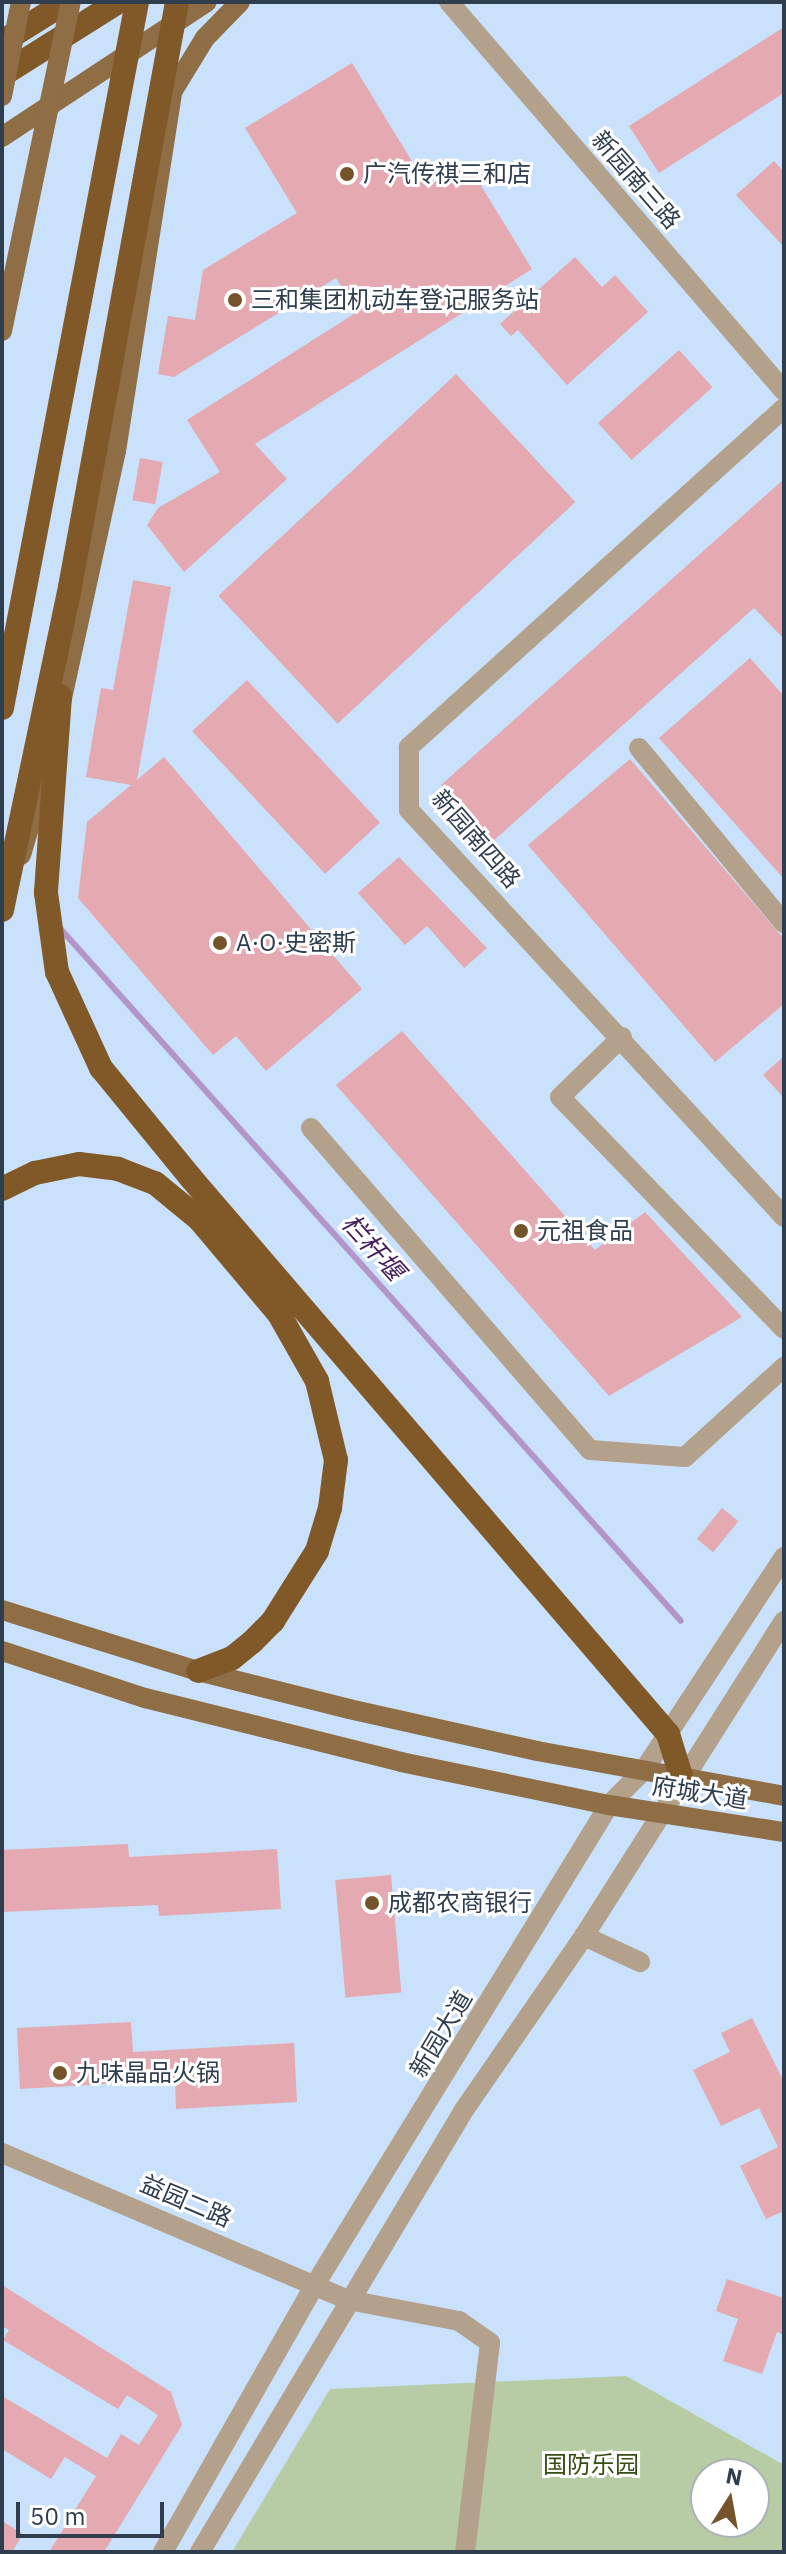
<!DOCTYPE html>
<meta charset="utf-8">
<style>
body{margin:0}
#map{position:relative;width:786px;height:2554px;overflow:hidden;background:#c9e1fa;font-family:"IBM Plex Sans","Noto Sans SC",sans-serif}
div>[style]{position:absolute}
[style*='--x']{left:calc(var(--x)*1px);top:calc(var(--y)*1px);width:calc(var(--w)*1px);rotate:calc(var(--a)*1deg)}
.green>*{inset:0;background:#b7cba4}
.stream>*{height:6px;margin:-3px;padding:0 3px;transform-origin:3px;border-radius:3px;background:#b395ca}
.building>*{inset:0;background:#e4a9b1;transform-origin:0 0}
.minor>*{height:20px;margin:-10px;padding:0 10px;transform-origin:10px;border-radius:10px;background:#b4a18c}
.major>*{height:20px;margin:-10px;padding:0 10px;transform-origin:10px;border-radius:10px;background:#8f6d45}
.highway>*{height:24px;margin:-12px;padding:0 12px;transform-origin:12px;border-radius:12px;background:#815929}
.major-bridge>*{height:20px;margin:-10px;padding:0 10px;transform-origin:10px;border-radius:10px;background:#8f6d45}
.highway-bridge>*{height:24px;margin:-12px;padding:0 12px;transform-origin:12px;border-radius:12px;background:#815929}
.dots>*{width:22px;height:22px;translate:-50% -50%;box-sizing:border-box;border:4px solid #fff;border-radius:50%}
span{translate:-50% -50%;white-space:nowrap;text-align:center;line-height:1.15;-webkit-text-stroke:6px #fff;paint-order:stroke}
.poi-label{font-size:24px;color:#2e3e4e}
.left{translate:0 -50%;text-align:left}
.street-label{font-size:24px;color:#2e3e4e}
.park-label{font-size:24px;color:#354e13}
.water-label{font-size:26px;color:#451e5e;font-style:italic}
.frame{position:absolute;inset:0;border:4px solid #2e3e4e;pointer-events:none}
.north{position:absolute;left:690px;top:2458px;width:80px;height:80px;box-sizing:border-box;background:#fff;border:2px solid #abb2b8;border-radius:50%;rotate:11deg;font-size:22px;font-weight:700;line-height:32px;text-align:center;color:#2e3e4e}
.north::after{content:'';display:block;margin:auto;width:28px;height:36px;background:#75542b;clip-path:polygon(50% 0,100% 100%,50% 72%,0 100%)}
.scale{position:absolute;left:16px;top:2502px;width:148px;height:36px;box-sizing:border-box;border:4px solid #2e3e4e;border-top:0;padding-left:10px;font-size:24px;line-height:28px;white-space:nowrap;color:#2e3e4e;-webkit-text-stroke:6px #fff;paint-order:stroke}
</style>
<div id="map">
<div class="green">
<i style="clip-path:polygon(evenodd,626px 2376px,784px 2465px,784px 2552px,232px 2552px,330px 2389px,626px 2376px,706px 2474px,754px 2474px,754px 2522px,706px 2522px,706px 2474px)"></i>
</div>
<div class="stream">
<i style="--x:58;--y:926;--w:933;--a:48.13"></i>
</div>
<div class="building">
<i style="clip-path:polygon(784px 27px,784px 93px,659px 173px,629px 126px)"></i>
<i style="clip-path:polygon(352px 63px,427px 186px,467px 163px,532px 269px,255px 444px,287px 479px,184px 572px,147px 525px,158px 508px,220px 472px,187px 420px,357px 312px,336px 278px,174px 377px,158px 374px,168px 316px,195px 320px,203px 270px,297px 213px,245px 128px)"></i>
<i style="clip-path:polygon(774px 161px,784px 172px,784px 247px,736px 195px)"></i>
<i style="clip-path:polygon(575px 257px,602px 287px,615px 275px,648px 312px,567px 385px,518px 330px,511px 336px,500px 324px)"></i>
<i style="left:679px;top:350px;width:50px;height:109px;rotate:48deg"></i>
<i style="left:456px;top:374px;width:175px;height:325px;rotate:47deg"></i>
<i style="left:140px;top:458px;width:23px;height:43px;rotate:10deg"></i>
<i style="clip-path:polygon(784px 479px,784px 639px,754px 608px,492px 842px,441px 785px)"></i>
<i style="clip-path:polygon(133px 580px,171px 587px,137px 780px,164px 757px,362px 989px,266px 1071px,236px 1036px,213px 1055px,78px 898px,87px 822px,131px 785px,86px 777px,101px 688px,113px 690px)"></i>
<i style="clip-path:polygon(750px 658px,784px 696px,784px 879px,659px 738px)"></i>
<i style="left:247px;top:680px;width:195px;height:75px;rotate:47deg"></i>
<i style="clip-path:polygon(630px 759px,784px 939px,784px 1004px,715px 1062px,528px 845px)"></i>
<i style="clip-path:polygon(399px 857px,487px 948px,464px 968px,427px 926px,405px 945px,358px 893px)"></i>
<i style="clip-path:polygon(402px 1031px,595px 1250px,645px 1212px,742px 1317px,609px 1396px,336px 1085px)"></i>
<i style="clip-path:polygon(784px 1056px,784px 1098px,763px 1075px)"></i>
<i style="left:722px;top:1508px;width:21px;height:40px;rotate:39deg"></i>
<i style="clip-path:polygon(128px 1844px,129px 1857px,277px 1849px,281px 1909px,159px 1916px,158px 1905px,2px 1912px,2px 1850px)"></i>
<i style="left:391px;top:1875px;width:118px;height:56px;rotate:85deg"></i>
<i style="clip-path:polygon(752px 2018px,784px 2082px,784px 2211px,766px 2219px,740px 2166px,778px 2147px,759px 2108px,721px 2126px,693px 2070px,730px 2052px,721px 2033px)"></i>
<i style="clip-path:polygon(131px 2022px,133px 2052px,294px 2043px,297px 2102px,176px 2109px,175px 2080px,20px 2089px,17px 2028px)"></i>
<i style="clip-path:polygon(727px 2279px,784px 2298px,784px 2335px,777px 2332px,762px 2374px,723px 2361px,738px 2319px,716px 2311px)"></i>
<i style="clip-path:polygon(2px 2285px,171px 2392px,182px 2425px,104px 2552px,49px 2552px,96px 2476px,65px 2457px,51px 2479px,2px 2449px,2px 2396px,107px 2458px,121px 2434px,139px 2445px,158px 2415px,127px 2395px,118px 2409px,3px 2340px,9px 2330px,2px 2326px)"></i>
<i style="clip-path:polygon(2px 2521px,23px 2534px,12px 2552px,2px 2552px)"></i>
</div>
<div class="minor">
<i style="--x:449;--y:2;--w:513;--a:49.27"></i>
<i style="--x:784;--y:408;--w:506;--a:137.89"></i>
<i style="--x:409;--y:747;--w:63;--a:90"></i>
<i style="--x:409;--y:810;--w:553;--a:47.34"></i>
<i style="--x:639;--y:748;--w:227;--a:50.4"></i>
<i style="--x:622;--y:1037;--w:86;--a:135.9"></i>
<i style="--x:560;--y:1097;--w:322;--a:46"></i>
<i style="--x:311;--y:1128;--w:426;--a:49.1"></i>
<i style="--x:590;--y:1450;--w:95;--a:4.2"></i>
<i style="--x:685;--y:1457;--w:134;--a:-42.3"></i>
<i style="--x:584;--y:1936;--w:62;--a:24.9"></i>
<i style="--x:2;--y:2153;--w:376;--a:23"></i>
<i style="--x:348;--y:2300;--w:113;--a:10.7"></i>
<i style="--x:459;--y:2321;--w:38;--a:35"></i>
<i style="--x:490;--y:2343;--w:210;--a:96.8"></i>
<i style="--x:163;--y:2552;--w:309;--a:-60.4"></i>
<i style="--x:316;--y:2283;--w:561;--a:-58.49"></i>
<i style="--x:609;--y:1805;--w:49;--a:-45"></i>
<i style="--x:644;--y:1770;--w:255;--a:-56.7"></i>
<i style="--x:200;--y:2552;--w:515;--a:-59.15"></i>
<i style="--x:464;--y:2110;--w:211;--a:-55.4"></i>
<i style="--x:584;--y:1936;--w:373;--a:-57.6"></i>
</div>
<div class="major">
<i style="--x:2;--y:137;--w:245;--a:-33.4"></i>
<i style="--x:59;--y:712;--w:267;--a:-77.7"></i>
<i style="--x:116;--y:451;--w:363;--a:-81.1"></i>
<i style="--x:172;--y:92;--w:63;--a:-58.6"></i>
<i style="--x:205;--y:38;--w:50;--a:-45.8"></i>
<i style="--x:21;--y:855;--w:92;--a:-73.5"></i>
<i style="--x:2;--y:1610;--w:205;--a:17.3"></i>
<i style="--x:198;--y:1671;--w:156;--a:14.1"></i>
<i style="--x:349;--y:1709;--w:193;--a:12.6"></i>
<i style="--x:537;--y:1751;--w:251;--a:10.3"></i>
<i style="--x:2;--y:1651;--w:151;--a:18.2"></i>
<i style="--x:145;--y:1698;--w:264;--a:14"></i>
<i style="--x:401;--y:1762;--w:212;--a:11.7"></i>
<i style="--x:609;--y:1805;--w:177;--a:8.8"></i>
</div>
<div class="highway">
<i style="--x:2;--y:42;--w:75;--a:-32"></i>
<i style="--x:2;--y:75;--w:137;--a:-32.2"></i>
<i style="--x:191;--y:1178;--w:733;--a:49.37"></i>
<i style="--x:668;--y:1734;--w:44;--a:72.8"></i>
<i style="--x:2;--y:1189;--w:37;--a:-26"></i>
<i style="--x:35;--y:1173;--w:45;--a:-11.6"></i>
<i style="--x:79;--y:1164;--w:39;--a:7"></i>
<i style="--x:118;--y:1169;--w:40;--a:21"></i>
<i style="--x:155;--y:1183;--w:57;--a:39.3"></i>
<i style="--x:199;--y:1219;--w:124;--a:49.9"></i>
<i style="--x:279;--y:1314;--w:77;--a:60.4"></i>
<i style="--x:317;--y:1381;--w:81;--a:76.5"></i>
<i style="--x:336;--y:1460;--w:48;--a:97.1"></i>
<i style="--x:330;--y:1508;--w:45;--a:106.8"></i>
<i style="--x:317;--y:1551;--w:83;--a:122.2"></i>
<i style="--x:273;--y:1621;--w:30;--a:135"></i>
<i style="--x:252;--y:1642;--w:26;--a:141"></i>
<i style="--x:232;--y:1658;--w:36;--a:159"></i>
</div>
<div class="major-bridge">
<i style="--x:2;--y:96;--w:96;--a:-78.6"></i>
<i style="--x:2;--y:331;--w:336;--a:-78.2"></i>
</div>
<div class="highway-bridge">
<i style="--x:60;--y:696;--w:197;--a:94.1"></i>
<i style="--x:46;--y:893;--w:80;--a:82.1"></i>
<i style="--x:57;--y:972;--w:106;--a:65.4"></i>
<i style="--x:101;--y:1068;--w:142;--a:50.7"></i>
<i style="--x:2;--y:708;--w:719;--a:-79.17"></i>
<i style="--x:2;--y:910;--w:330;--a:-78.1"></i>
<i style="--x:70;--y:587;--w:595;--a:-79.63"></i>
</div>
<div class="dots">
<i style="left:347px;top:174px;background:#75542b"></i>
<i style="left:235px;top:300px;background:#75542b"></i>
<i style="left:220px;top:943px;background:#75542b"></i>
<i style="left:521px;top:1231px;background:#75542b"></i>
<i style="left:372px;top:1903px;background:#75542b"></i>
<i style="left:60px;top:2073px;background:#75542b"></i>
</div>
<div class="poi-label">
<span class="left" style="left:363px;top:174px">广汽传祺三和店</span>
<span class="left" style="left:251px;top:300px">三和集团机动车登记服务站</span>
<span class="left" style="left:236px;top:943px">A·O·史密斯</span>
<span class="left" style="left:537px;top:1231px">元祖食品</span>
<span class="left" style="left:388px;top:1903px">成都农商银行</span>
<span class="left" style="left:76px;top:2073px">九味晶品火锅</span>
</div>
<div class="street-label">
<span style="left:636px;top:180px;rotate:49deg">新园南三路</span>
<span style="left:476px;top:839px;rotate:49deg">新园南四路</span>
<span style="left:700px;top:1793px;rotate:9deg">府城大道</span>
<span style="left:441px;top:2034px;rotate:-59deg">新园大道</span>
<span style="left:186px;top:2201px;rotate:23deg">益园二路</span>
</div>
<div class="park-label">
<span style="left:591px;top:2465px">国防乐园</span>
</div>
<div class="water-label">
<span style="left:373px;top:1247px;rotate:48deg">栏杆堰</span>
</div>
<div class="frame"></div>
<div class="north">N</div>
<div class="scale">50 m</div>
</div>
